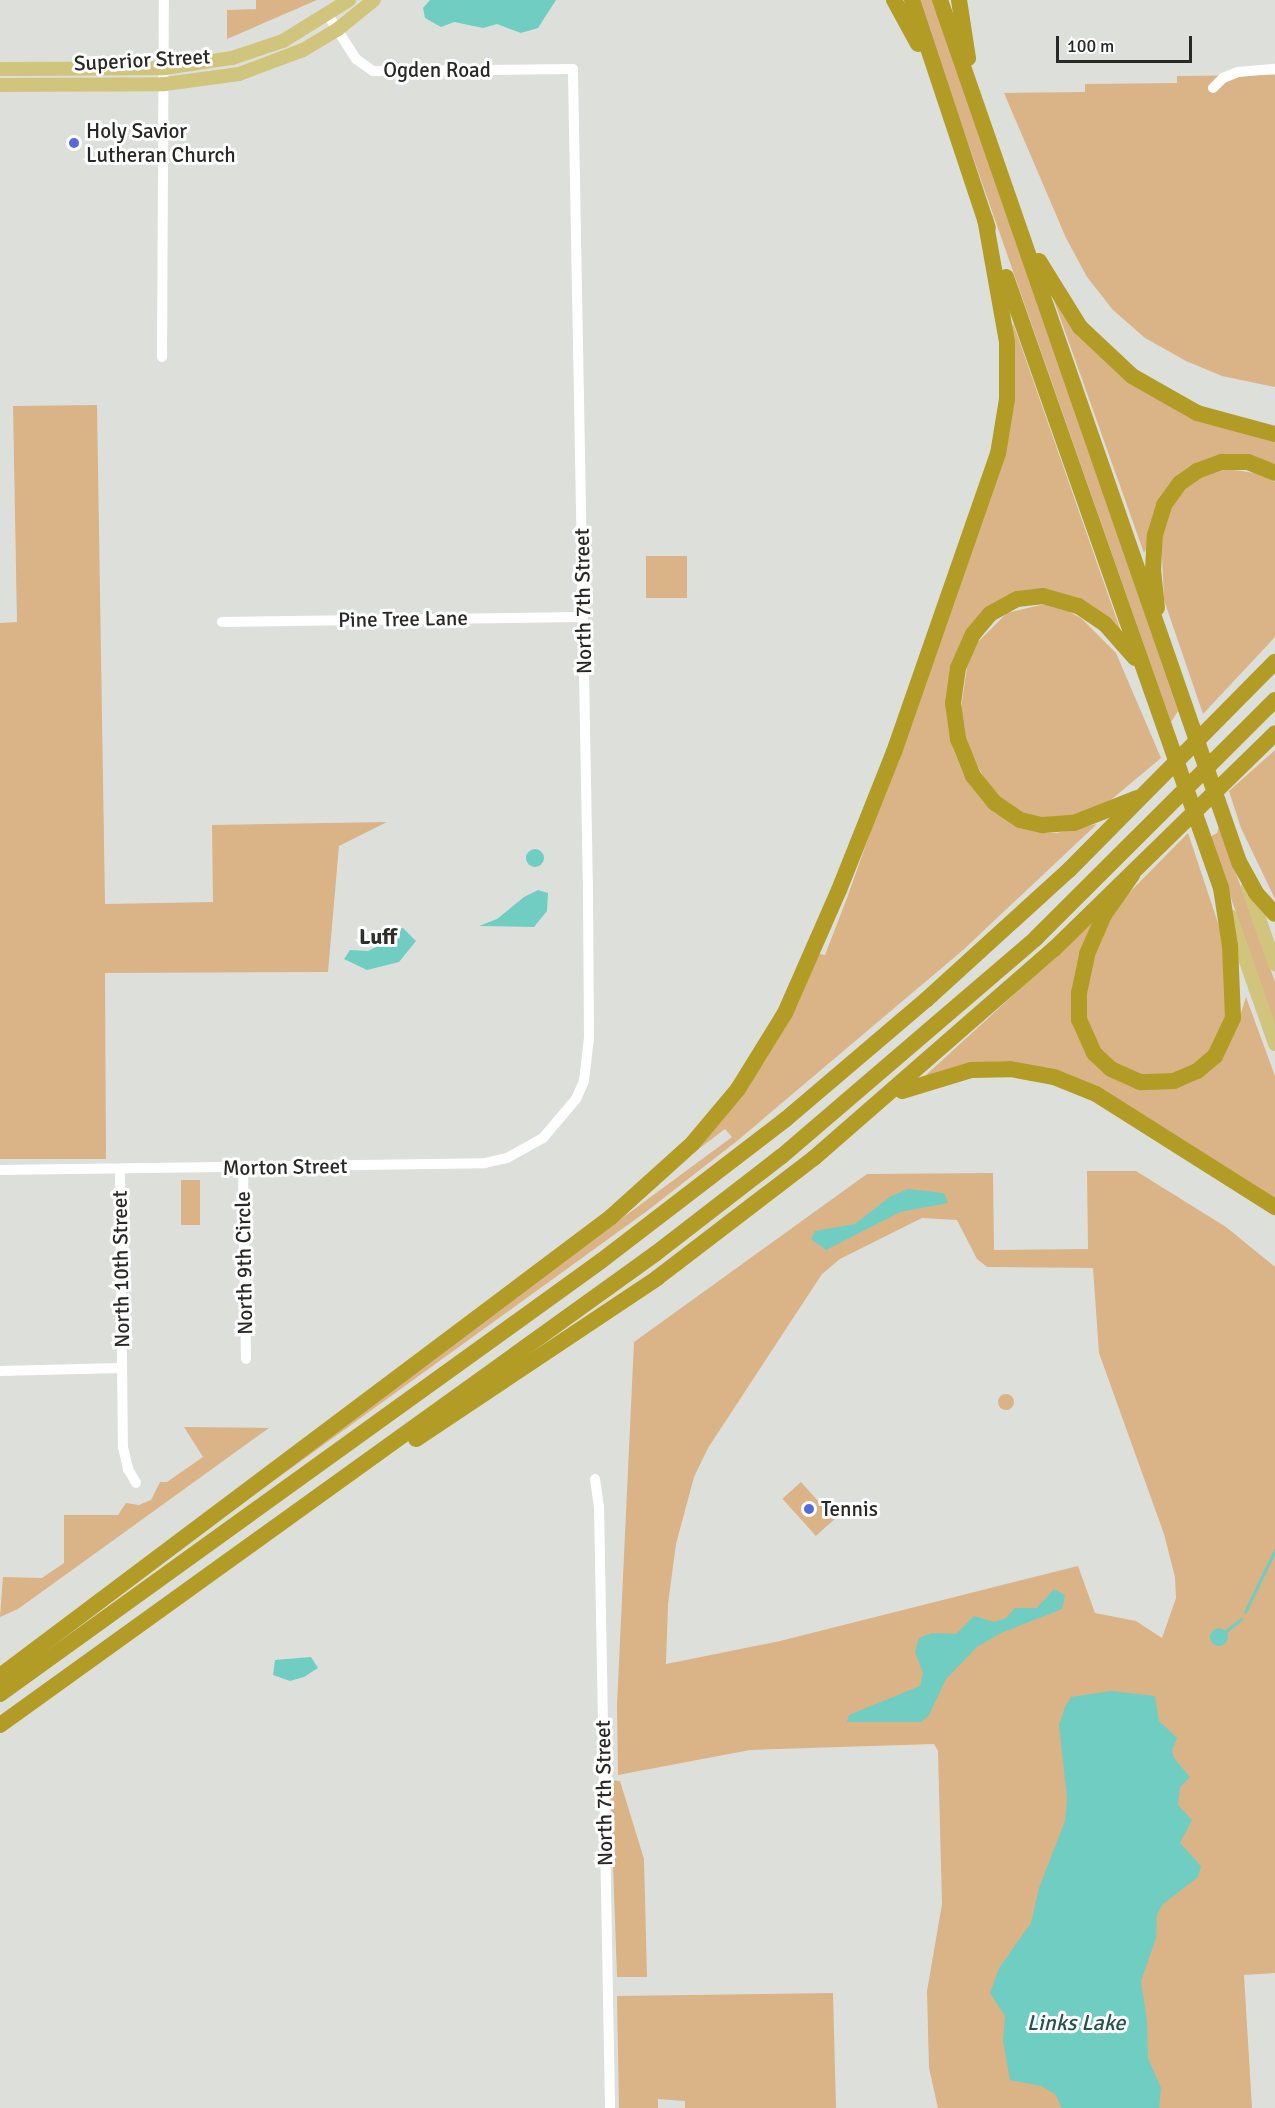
<!DOCTYPE html>
<style>
body{margin:0}
#map{position:relative;width:1275px;height:2108px;overflow:hidden;background:#dde0da;font-family:Signika,sans-serif}
div>[style]{position:absolute}
[style*='--x']{left:calc(var(--x)*1px);top:calc(var(--y)*1px);width:calc(var(--w)*1px);rotate:calc(var(--a)*1deg)}
.green>*{inset:0;background:#dab387;transform-origin:0 0}
.round{border-radius:50%}
.water>*{inset:0;background:#70cdc2}
.stream>*{height:3px;margin:-1.5px;padding:0 1.5px;transform-origin:1.5px;border-radius:1.5px;background:#70cdc2}
.minor>*{height:10px;margin:-5px;padding:0 5px;transform-origin:5px;border-radius:5px;background:#fff}
.major>*{height:14px;margin:-7px;padding:0 7px;transform-origin:7px;border-radius:7px;background:#d1c47c}
.highway>*{height:16px;margin:-8px;padding:0 8px;transform-origin:8px;border-radius:8px;background:#b29c25}
.dots>*{width:16px;height:16px;translate:-50% -50%;box-sizing:border-box;border:3px solid #fff;border-radius:50%}
span{translate:-50% -50%;white-space:nowrap;text-align:center;line-height:1.15;-webkit-text-stroke:6px #fff;paint-order:stroke}
.street-label{font-size:21px;color:#282927}
.poi-label{font-size:21px;color:#282927}
.left{translate:0 -50%;text-align:left}
.neighbourhood-label{font-size:22px;color:#2d2f2a;font-weight:700}
.water-label{font-size:22px;color:#27524c;font-style:italic}
.scale{position:absolute;left:1056px;top:36px;width:136px;height:27px;box-sizing:border-box;border:3px solid #282927;border-top:0;padding-left:8px;font-size:18px;line-height:21px;white-space:nowrap;color:#282927;-webkit-text-stroke:4px #fff;paint-order:stroke}
</style>
<div id="map">
<div class="green">
<i style="clip-path:polygon(256px 0,317px 0,227px 39px,227px 10px,256px 9px)"></i>
<i style="clip-path:polygon(918px 0,934px 0,1178px 711px,1171px 722px)"></i>
<i style="clip-path:polygon(1275px 75px,1275px 387px,1222px 376px,1186px 361px,1145px 338px,1113px 310px,1087px 277px,1066px 238px,1004px 93px,1085px 92px,1085px 84px,1177px 83px,1177px 76px)"></i>
<i style="clip-path:polygon(1052px 295px,1124px 376px,1275px 438px,1275px 469px,1194px 467px,1144px 553px)"></i>
<i style="clip-path:polygon(1013px 323px,1125px 643px,1060px 595px,984px 614px,948px 718px,953px 749px,964px 775px,995px 813px,1036px 832px,1057px 833px,1097px 824px,963px 950px,737px 1141px,647px 1211px,207px 1529px,205px 1526px,732px 1137px,725px 1129px,700px 1148px,697px 1145px,819px 954px,825px 955px,847px 898px,983px 514px)"></i>
<i style="clip-path:polygon(97px 405px,105px 904px,213px 902px,212px 825px,387px 822px,339px 846px,328px 972px,105px 973px,106px 1159px,0 1159px,0 623px,17px 622px,13px 406px)"></i>
<i style="clip-path:polygon(1227px 469px,1262px 474px,1275px 482px,1275px 637px,1203px 714px,1164px 600px,1161px 536px,1167px 513px,1184px 490px,1194px 480px)"></i>
<i style="left:646px;top:556px;width:41px;height:42px"></i>
<i style="clip-path:polygon(1045px 604px,1065px 609px,1082px 619px,1116px 653px,1161px 758px,1106px 804px,1068px 819px,1031px 818px,991px 791px,967px 746px,960px 716px,967px 667px,978px 642px,1007px 613px)"></i>
<i style="clip-path:polygon(1275px 750px,1275px 899px,1241px 828px,1229px 791px)"></i>
<i style="clip-path:polygon(1219px 826px,1275px 982px,1275px 1026px,1210px 837px,1217px 833px)"></i>
<i style="clip-path:polygon(1188px 833px,1223px 938px,1227px 1018px,1220px 1038px,1200px 1063px,1162px 1079px,1126px 1073px,1098px 1049px,1084px 1015px,1086px 978px,1107px 923px,1122px 900px)"></i>
<i style="clip-path:polygon(1092px 923px,1082px 951px,1087px 1054px,1175px 1087px,1235px 1032px,1246px 997px,1275px 1076px,1275px 1203px,1051px 1074px,925px 1076px)"></i>
<i style="clip-path:polygon(evenodd,1087px 1171px,1136px 1171px,1226px 1227px,1275px 1267px,1275px 1973px,1244px 1975px,1252px 2108px,938px 2108px,929px 2068px,927px 1991px,942px 1904px,938px 1751px,934px 1744px,750px 1750px,618px 1775px,617px 1705px,634px 1342px,867px 1174px,993px 1173px,994px 1250px,1088px 1249px,1087px 1171px,922px 1218px,957px 1220px,977px 1259px,987px 1267px,1093px 1268px,1099px 1353px,1164px 1534px,1175px 1577px,1176px 1598px,1162px 1638px,1136px 1621px,1095px 1613px,1078px 1566px,780px 1641px,666px 1664px,668px 1604px,676px 1544px,694px 1477px,708px 1448px,822px 1274px,840px 1259px,922px 1218px)"></i>
<i style="left:181px;top:1180px;width:19px;height:45px"></i>
<i class="round" style="left:998px;top:1394px;width:16px;height:16px"></i>
<i style="clip-path:polygon(184px 1427px,269px 1428px,18px 1609px,0 1617px,3px 1577px,42px 1578px,64px 1563px,64px 1515px,118px 1515px,126px 1503px,139px 1505px,151px 1500px,160px 1482px,167px 1482px,203px 1457px)"></i>
<i style="left:801px;top:1482px;width:50px;height:25px;rotate:48deg"></i>
<i style="clip-path:polygon(610px 1780px,620px 1781px,644px 1859px,647px 1977px,617px 1977px)"></i>
<i style="clip-path:polygon(833px 1993px,836px 2108px,685px 2108px,685px 2101px,658px 2099px,658px 2108px,619px 2108px,617px 1996px)"></i>
</div>
<div class="water">
<i style="clip-path:polygon(430px 0,556px 0,538px 28px,521px 33px,497px 24px,483px 28px,454px 22px,441px 27px,425px 18px,423px 8px)"></i>
<i class="round" style="left:526px;top:849px;width:18px;height:18px"></i>
<i style="clip-path:polygon(538px 890px,548px 893px,547px 911px,534px 927px,479px 926px,497px 919px,524px 897px)"></i>
<i style="clip-path:polygon(403px 928px,416px 941px,399px 962px,367px 970px,344px 959px,350px 950px,368px 951px,380px 945px,388px 931px)"></i>
<i style="clip-path:polygon(908px 1189px,944px 1193px,948px 1203px,900px 1212px,826px 1250px,811px 1239px,815px 1231px,855px 1224px,891px 1196px)"></i>
<i style="clip-path:polygon(1054px 1589px,1065px 1595px,1062px 1609px,1001px 1633px,977px 1647px,946px 1679px,929px 1715px,921px 1722px,847px 1722px,849px 1715px,920px 1686px,923px 1673px,915px 1652px,919px 1638px,932px 1633px,956px 1634px,974px 1616px,994px 1622px,1006px 1618px,1015px 1608px,1037px 1608px)"></i>
<i class="round" style="left:1210px;top:1628px;width:18px;height:18px"></i>
<i style="clip-path:polygon(311px 1657px,318px 1668px,304px 1677px,290px 1681px,273px 1675px,275px 1660px)"></i>
<i style="clip-path:polygon(1111px 1691px,1155px 1696px,1159px 1721px,1177px 1738px,1172px 1750px,1174px 1758px,1190px 1777px,1180px 1787px,1178px 1805px,1192px 1820px,1180px 1843px,1201px 1866px,1198px 1877px,1163px 1904px,1157px 1914px,1156px 1938px,1141px 1981px,1147px 2021px,1148px 2058px,1161px 2088px,1159px 2108px,1062px 2108px,1055px 2094px,1041px 2086px,1010px 2080px,1003px 2041px,1005px 2016px,990px 1993px,999px 1968px,1031px 1923px,1039px 1888px,1065px 1821px,1067px 1798px,1059px 1725px,1065px 1707px,1071px 1697px)"></i>
</div>
<div class="stream">
<i style="--x:1245;--y:1612;--w:69;--a:-64.2"></i>
<i style="--x:1225;--y:1632;--w:21;--a:-39"></i>
</div>
<div class="minor">
<i style="--x:1213;--y:88;--w:14;--a:-45"></i>
<i style="--x:1223;--y:78;--w:16;--a:-22"></i>
<i style="--x:1238;--y:72;--w:37;--a:-5"></i>
<i style="--x:162;--y:357;--w:357;--a:-89.7"></i>
<i style="--x:222;--y:622;--w:361;--a:-0.8"></i>
<i style="--x:243;--y:1168;--w:191;--a:89.1"></i>
<i style="--x:120;--y:1169;--w:278;--a:89.4"></i>
<i style="--x:123;--y:1447;--w:23;--a:77"></i>
<i style="--x:128;--y:1469;--w:16;--a:60"></i>
<i style="--x:0;--y:1170;--w:485;--a:-0.8"></i>
<i style="--x:485;--y:1163;--w:23;--a:-13"></i>
<i style="--x:507;--y:1158;--w:41;--a:-29.1"></i>
<i style="--x:543;--y:1138;--w:51;--a:-49.8"></i>
<i style="--x:576;--y:1099;--w:20;--a:-66"></i>
<i style="--x:584;--y:1081;--w:43;--a:-83.4"></i>
<i style="--x:589;--y:1038;--w:147;--a:-90.4"></i>
<i style="--x:588;--y:891;--w:822;--a:-91.05"></i>
<i style="--x:573;--y:69;--w:200;--a:179.4"></i>
<i style="--x:373;--y:71;--w:21;--a:-145"></i>
<i style="--x:356;--y:59;--w:52;--a:-122.5"></i>
<i style="--x:0;--y:1371;--w:122;--a:-1.4"></i>
<i style="--x:595;--y:1479;--w:27;--a:82"></i>
<i style="--x:599;--y:1506;--w:602;--a:88.95"></i>
</div>
<div class="major">
<i style="--x:0;--y:69;--w:165;--a:-0.3"></i>
<i style="--x:165;--y:68;--w:68;--a:-8.5"></i>
<i style="--x:232;--y:58;--w:54;--a:-18.4"></i>
<i style="--x:283;--y:41;--w:78;--a:-31.8"></i>
<i style="--x:0;--y:85;--w:165;--a:-0.3"></i>
<i style="--x:165;--y:84;--w:75;--a:-7.7"></i>
<i style="--x:239;--y:74;--w:68;--a:-20.6"></i>
<i style="--x:303;--y:50;--w:41;--a:-31"></i>
<i style="--x:338;--y:29;--w:46;--a:-38.9"></i>
<i style="--x:1248;--y:887;--w:82;--a:70.7"></i>
<i style="--x:1230;--y:916;--w:136;--a:70.6"></i>
</div>
<div class="highway">
<i style="--x:894;--y:0;--w:50;--a:61.4"></i>
<i style="--x:912;--y:0;--w:240;--a:71.6"></i>
<i style="--x:940;--y:0;--w:912;--a:70.87"></i>
<i style="--x:1239;--y:862;--w:35;--a:61"></i>
<i style="--x:1256;--y:893;--w:28;--a:48"></i>
<i style="--x:959;--y:0;--w:59;--a:81.2"></i>
<i style="--x:1039;--y:261;--w:78;--a:58.2"></i>
<i style="--x:1080;--y:327;--w:71;--a:43.3"></i>
<i style="--x:1132;--y:376;--w:75;--a:29.6"></i>
<i style="--x:1197;--y:413;--w:81;--a:15.1"></i>
<i style="--x:1006;--y:277;--w:648;--a:70.61"></i>
<i style="--x:1221;--y:888;--w:59;--a:81.2"></i>
<i style="--x:1230;--y:946;--w:72;--a:87.6"></i>
<i style="--x:1233;--y:1018;--w:42;--a:115.3"></i>
<i style="--x:1215;--y:1056;--w:23;--a:140"></i>
<i style="--x:1197;--y:1071;--w:25;--a:157"></i>
<i style="--x:1174;--y:1081;--w:34;--a:178"></i>
<i style="--x:1140;--y:1082;--w:32;--a:-156"></i>
<i style="--x:1111;--y:1069;--w:23;--a:-137"></i>
<i style="--x:1094;--y:1053;--w:36;--a:-114"></i>
<i style="--x:1079;--y:1020;--w:27;--a:-90"></i>
<i style="--x:1079;--y:993;--w:40;--a:-78"></i>
<i style="--x:1087;--y:954;--w:43;--a:-66.4"></i>
<i style="--x:1104;--y:915;--w:49;--a:-55"></i>
<i style="--x:1157;--y:608;--w:38;--a:-96"></i>
<i style="--x:1153;--y:570;--w:35;--a:-87"></i>
<i style="--x:1155;--y:535;--w:31;--a:-73"></i>
<i style="--x:1164;--y:505;--w:27;--a:-54"></i>
<i style="--x:1180;--y:483;--w:21;--a:-35"></i>
<i style="--x:1197;--y:471;--w:27;--a:-20"></i>
<i style="--x:1222;--y:462;--w:26;--a:0"></i>
<i style="--x:1248;--y:462;--w:29;--a:22"></i>
<i style="--x:1135;--y:658;--w:45;--a:-131.4"></i>
<i style="--x:1105;--y:624;--w:32;--a:-146"></i>
<i style="--x:1078;--y:606;--w:36;--a:-164"></i>
<i style="--x:1043;--y:596;--w:26;--a:173"></i>
<i style="--x:1017;--y:599;--w:31;--a:151"></i>
<i style="--x:990;--y:614;--w:26;--a:130"></i>
<i style="--x:973;--y:634;--w:37;--a:114"></i>
<i style="--x:958;--y:668;--w:35;--a:98"></i>
<i style="--x:953;--y:703;--w:36;--a:82"></i>
<i style="--x:958;--y:739;--w:40;--a:68"></i>
<i style="--x:973;--y:776;--w:35;--a:51"></i>
<i style="--x:995;--y:803;--w:30;--a:34"></i>
<i style="--x:1020;--y:820;--w:23;--a:13"></i>
<i style="--x:1042;--y:825;--w:32;--a:-4"></i>
<i style="--x:1074;--y:823;--w:68;--a:-21.6"></i>
<i style="--x:902;--y:1091;--w:72;--a:-16.9"></i>
<i style="--x:971;--y:1070;--w:39;--a:-1"></i>
<i style="--x:1010;--y:1069;--w:45;--a:10.3"></i>
<i style="--x:1054;--y:1077;--w:45;--a:22"></i>
<i style="--x:1096;--y:1094;--w:212;--a:32.3"></i>
<i style="--x:416;--y:1439;--w:290;--a:-33.7"></i>
<i style="--x:657;--y:1278;--w:198;--a:-37.4"></i>
<i style="--x:814;--y:1158;--w:318;--a:-41.1"></i>
<i style="--x:1054;--y:949;--w:309;--a:-44.3"></i>
<i style="--x:0;--y:1676;--w:764;--a:-36.91"></i>
<i style="--x:611;--y:1217;--w:109;--a:-42"></i>
<i style="--x:692;--y:1144;--w:72;--a:-50.1"></i>
<i style="--x:738;--y:1089;--w:89;--a:-58.3"></i>
<i style="--x:785;--y:1013;--w:134;--a:-66.3"></i>
<i style="--x:839;--y:890;--w:149;--a:-68.3"></i>
<i style="--x:894;--y:752;--w:316;--a:-70.8"></i>
<i style="--x:998;--y:454;--w:56;--a:-80.7"></i>
<i style="--x:1007;--y:399;--w:57;--a:-90"></i>
<i style="--x:1007;--y:342;--w:125;--a:-100.1"></i>
<i style="--x:0;--y:1694;--w:741;--a:-35.77"></i>
<i style="--x:601;--y:1261;--w:233;--a:-37.5"></i>
<i style="--x:786;--y:1119;--w:184;--a:-40.4"></i>
<i style="--x:926;--y:1000;--w:193;--a:-42.3"></i>
<i style="--x:1069;--y:870;--w:293;--a:-45.3"></i>
<i style="--x:0;--y:1725;--w:807;--a:-35.72"></i>
<i style="--x:655;--y:1254;--w:160;--a:-37.7"></i>
<i style="--x:782;--y:1156;--w:335;--a:-40.6"></i>
<i style="--x:1036;--y:938;--w:337;--a:-44.9"></i>
</div>
<div class="dots">
<i style="left:74px;top:143px;background:#566ae0"></i>
<i style="left:809px;top:1509px;background:#566ae0"></i>
</div>
<div class="street-label">
<span style="left:142px;top:60px;rotate:-3deg">Superior Street</span>
<span style="left:437px;top:70px">Ogden Road</span>
<span style="left:583px;top:601px;rotate:-91deg">North 7th Street</span>
<span style="left:403px;top:619px;rotate:-1deg">Pine Tree Lane</span>
<span style="left:285px;top:1167px;rotate:-1deg">Morton Street</span>
<span style="left:244px;top:1263px;rotate:-91deg">North 9th Circle</span>
<span style="left:121px;top:1269px;rotate:-91deg">North 10th Street</span>
<span style="left:604px;top:1793px;rotate:-91deg">North 7th Street</span>
</div>
<div class="poi-label">
<span class="left" style="left:86px;top:143px">Holy Savior<br>Lutheran Church</span>
<span class="left" style="left:821px;top:1509px">Tennis</span>
</div>
<div class="neighbourhood-label">
<span style="left:378px;top:937px">Luff</span>
</div>
<div class="water-label">
<span style="left:1076px;top:2023px">Links Lake</span>
</div>
<div class="scale">100 m</div>
</div>
